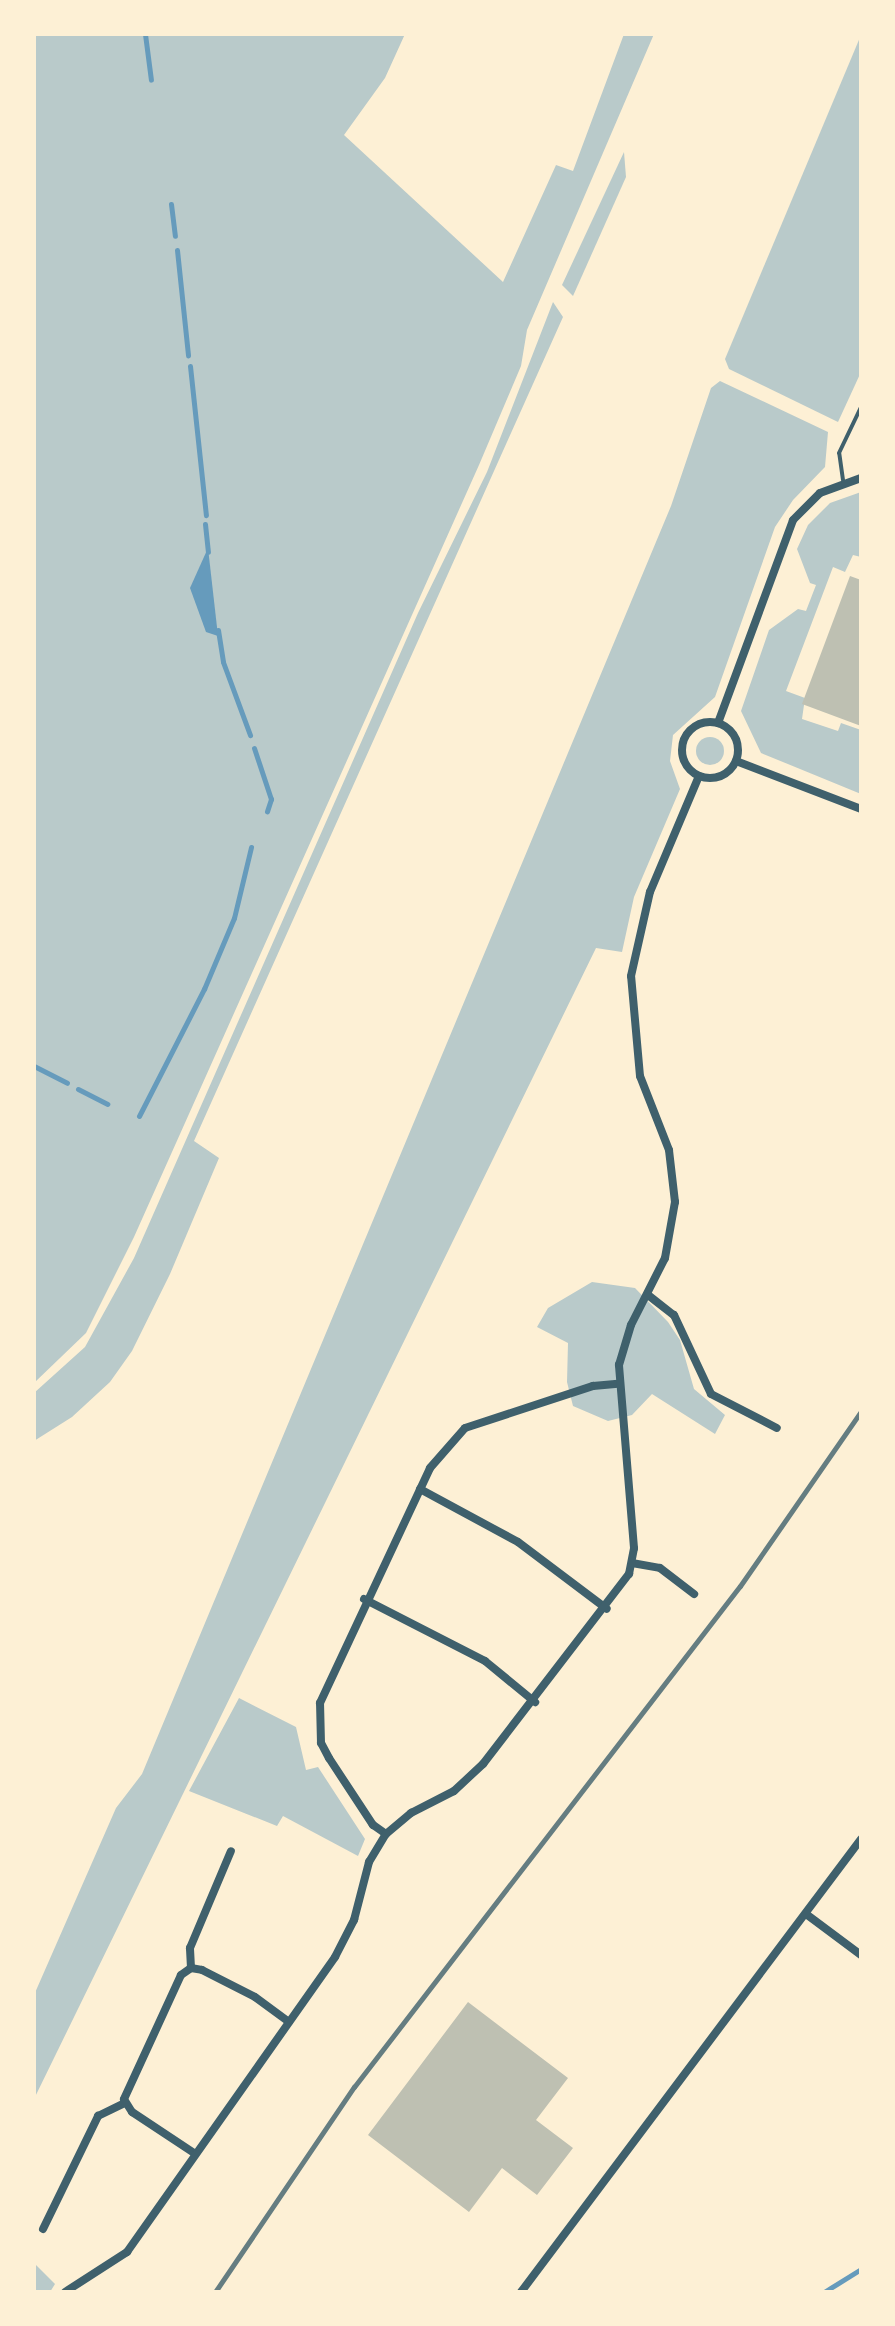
<!DOCTYPE html>
<style>
body{margin:0}
#map{position:relative;width:895px;height:2326px;overflow:hidden;background:#fdf0d5;font-family:Poppins,sans-serif}
div>[style]{position:absolute}
[style*='--x']{left:calc(var(--x)*1px);top:calc(var(--y)*1px);width:calc(var(--w)*1px);rotate:calc(var(--a)*1deg)}
.green>*{inset:0;background:#b9caca}
.round{border-radius:50%}
.water>*{inset:0;background:#669bbc}
.stream>*{height:5px;margin:-2.5px;padding:0 2.5px;transform-origin:2.5px;border-radius:2.5px;background:#669bbc}
.building>*{inset:0;background:#bec0b2}
.service>*{height:4px;margin:-2px;padding:0 2px;transform-origin:2px;border-radius:2px;background:#3f606c}
.minor>*{height:8px;margin:-4px;padding:0 4px;transform-origin:4px;border-radius:4px;background:#3f606c}
.minor>.ring{margin:-4px;padding:0;box-sizing:content-box;background:none;border:8px solid #3f606c;border-radius:50%}
.rail>*{height:5px;margin:-2.5px;padding:0 2.5px;transform-origin:2.5px;border-radius:2.5px;background:#657d81}
span{translate:-50% -50%;white-space:nowrap;text-align:center;line-height:1.15;-webkit-text-stroke:6px #fdf0d5;paint-order:stroke}
.frame{position:absolute;inset:0;border:36px solid #fdf0d5;pointer-events:none}
</style>
<div id="map">
<div class="green">
<i style="clip-path:polygon(34px 34px,405px 34px,385px 78px,344px 135px,503px 282px,556px 165px,573px 171px,624px 34px,654px 34px,527px 330px,521px 366px,479px 465px,134px 1237px,86px 1333px,34px 1383px)"></i>
<i style="clip-path:polygon(861px 35px,861px 372px,838px 422px,729px 369px,725px 359px)"></i>
<i style="clip-path:polygon(624px 152px,626px 177px,573px 296px,562px 285px)"></i>
<i style="clip-path:polygon(553px 302px,563px 317px,194px 1141px,219px 1158px,170px 1274px,132px 1351px,110px 1382px,72px 1417px,34px 1441px,34px 1393px,85px 1347px,134px 1258px,418px 613px,487px 472px)"></i>
<i style="clip-path:polygon(720px 381px,828px 432px,825px 467px,793px 500px,775px 527px,715px 697px,673px 735px,670px 761px,680px 789px,634px 897px,622px 952px,596px 948px,34px 2099px,34px 1995px,116px 1808px,142px 1774px,671px 506px,711px 388px)"></i>
<i style="clip-path:polygon(861px 492px,861px 557px,853px 555px,845px 572px,833px 567px,786px 691px,805px 698px,802px 719px,838px 731px,841px 723px,861px 730px,861px 794px,761px 753px,741px 711px,769px 630px,798px 609px,806px 611px,816px 585px,810px 583px,797px 549px,808px 525px,830px 503px)"></i>
<i class="round" style="left:696px;top:737px;width:28px;height:28px"></i>
<i style="clip-path:polygon(592px 1282px,635px 1288px,668px 1322px,680px 1340px,694px 1389px,725px 1415px,715px 1434px,652px 1394px,632px 1415px,608px 1421px,573px 1406px,567px 1382px,568px 1343px,537px 1327px,548px 1308px)"></i>
<i style="clip-path:polygon(239px 1698px,296px 1727px,306px 1770px,318px 1767px,365px 1839px,358px 1856px,283px 1816px,277px 1826px,189px 1791px)"></i>
<i style="clip-path:polygon(34px 2263px,55px 2284px,50px 2292px,34px 2292px)"></i>
</div>
<div class="water">
<i style="clip-path:polygon(208px 548px,218px 636px,206px 632px,190px 588px)"></i>
</div>
<div class="stream">
<i style="--x:145;--y:34;--w:46;--a:82.6"></i>
<i style="--x:171;--y:204;--w:32;--a:83"></i>
<i style="--x:177;--y:250;--w:106;--a:84"></i>
<i style="--x:190;--y:366;--w:150;--a:83.9"></i>
<i style="--x:205;--y:524;--w:28;--a:84"></i>
<i style="--x:218;--y:630;--w:32;--a:81"></i>
<i style="--x:223;--y:662;--w:78;--a:69.7"></i>
<i style="--x:254;--y:748;--w:54;--a:71.6"></i>
<i style="--x:271;--y:799;--w:13;--a:108"></i>
<i style="--x:34;--y:1066;--w:37;--a:27"></i>
<i style="--x:78;--y:1089;--w:33;--a:27"></i>
<i style="--x:139;--y:1116;--w:143;--a:-62.9"></i>
<i style="--x:204;--y:989;--w:77;--a:-67.1"></i>
<i style="--x:234;--y:918;--w:73;--a:-76.5"></i>
<i style="--x:824;--y:2292;--w:44;--a:-31.9"></i>
</div>
<div class="building">
<i style="clip-path:polygon(850px 576px,861px 580px,861px 726px,802px 704px)"></i>
<i style="clip-path:polygon(468px 2002px,568px 2078px,536px 2120px,573px 2148px,537px 2195px,502px 2168px,469px 2212px,368px 2135px)"></i>
</div>
<div class="service">
<i style="--x:843;--y:480;--w:27;--a:-98"></i>
<i style="--x:839;--y:453;--w:51;--a:-64.4"></i>
</div>
<div class="minor">
<i class="ring" style="left:682px;top:722px;width:48px;height:48px"></i>
<i style="--x:718;--y:723;--w:216;--a:-69.7"></i>
<i style="--x:793;--y:520;--w:38;--a:-45"></i>
<i style="--x:820;--y:493;--w:44;--a:-20.1"></i>
<i style="--x:736;--y:761;--w:134;--a:21"></i>
<i style="--x:648;--y:1295;--w:33;--a:38"></i>
<i style="--x:674;--y:1315;--w:87;--a:64.9"></i>
<i style="--x:711;--y:1394;--w:74;--a:27.3"></i>
<i style="--x:420;--y:1489;--w:111;--a:28.4"></i>
<i style="--x:518;--y:1542;--w:111;--a:37"></i>
<i style="--x:632;--y:1563;--w:28;--a:10"></i>
<i style="--x:660;--y:1568;--w:43;--a:37.4"></i>
<i style="--x:364;--y:1599;--w:136;--a:27.1"></i>
<i style="--x:485;--y:1661;--w:65;--a:39.4"></i>
<i style="--x:386;--y:1834;--w:16;--a:-145"></i>
<i style="--x:373;--y:1825;--w:80;--a:-123.3"></i>
<i style="--x:329;--y:1758;--w:17;--a:-118"></i>
<i style="--x:321;--y:1743;--w:40;--a:-91.4"></i>
<i style="--x:320;--y:1703;--w:259;--a:-64.9"></i>
<i style="--x:430;--y:1468;--w:53;--a:-48.8"></i>
<i style="--x:465;--y:1428;--w:135;--a:-18.2"></i>
<i style="--x:593;--y:1386;--w:25;--a:-5"></i>
<i style="--x:806;--y:1914;--w:69;--a:36.7"></i>
<i style="--x:191;--y:1968;--w:20;--a:-93"></i>
<i style="--x:190;--y:1948;--w:105;--a:-67.1"></i>
<i style="--x:194;--y:2153;--w:74;--a:-146.5"></i>
<i style="--x:132;--y:2112;--w:15;--a:-122"></i>
<i style="--x:124;--y:2099;--w:136;--a:-65.3"></i>
<i style="--x:181;--y:1975;--w:12;--a:-35"></i>
<i style="--x:191;--y:1968;--w:11;--a:10"></i>
<i style="--x:202;--y:1970;--w:59;--a:27"></i>
<i style="--x:255;--y:1997;--w:42;--a:36.3"></i>
<i style="--x:43;--y:2229;--w:126;--a:-64"></i>
<i style="--x:98;--y:2116;--w:30;--a:-26"></i>
<i style="--x:65;--y:2292;--w:74;--a:-32.8"></i>
<i style="--x:127;--y:2252;--w:361;--a:-54.8"></i>
<i style="--x:335;--y:1957;--w:42;--a:-62.8"></i>
<i style="--x:354;--y:1920;--w:60;--a:-75.5"></i>
<i style="--x:369;--y:1862;--w:33;--a:-59"></i>
<i style="--x:386;--y:1834;--w:33;--a:-40"></i>
<i style="--x:411;--y:1813;--w:48;--a:-27.1"></i>
<i style="--x:454;--y:1791;--w:40;--a:-43"></i>
<i style="--x:483;--y:1764;--w:240;--a:-52.5"></i>
<i style="--x:629;--y:1574;--w:26;--a:-79"></i>
<i style="--x:634;--y:1548;--w:184;--a:-94.7"></i>
<i style="--x:619;--y:1365;--w:42;--a:-73.3"></i>
<i style="--x:631;--y:1325;--w:75;--a:-63.1"></i>
<i style="--x:665;--y:1258;--w:57;--a:-79.9"></i>
<i style="--x:675;--y:1202;--w:52;--a:-96.6"></i>
<i style="--x:669;--y:1150;--w:79;--a:-111.4"></i>
<i style="--x:640;--y:1076;--w:100;--a:-95.1"></i>
<i style="--x:631;--y:976;--w:86;--a:-77.3"></i>
<i style="--x:650;--y:892;--w:126;--a:-67.1"></i>
<i style="--x:521;--y:2292;--w:566;--a:-53.11"></i>
</div>
<div class="rail">
<i style="--x:215;--y:2292;--w:248;--a:-55.9"></i>
<i style="--x:354;--y:2087;--w:632;--a:-52.39"></i>
<i style="--x:740;--y:1586;--w:213;--a:-55.3"></i>
</div>
<div class="frame"></div>
</div>
